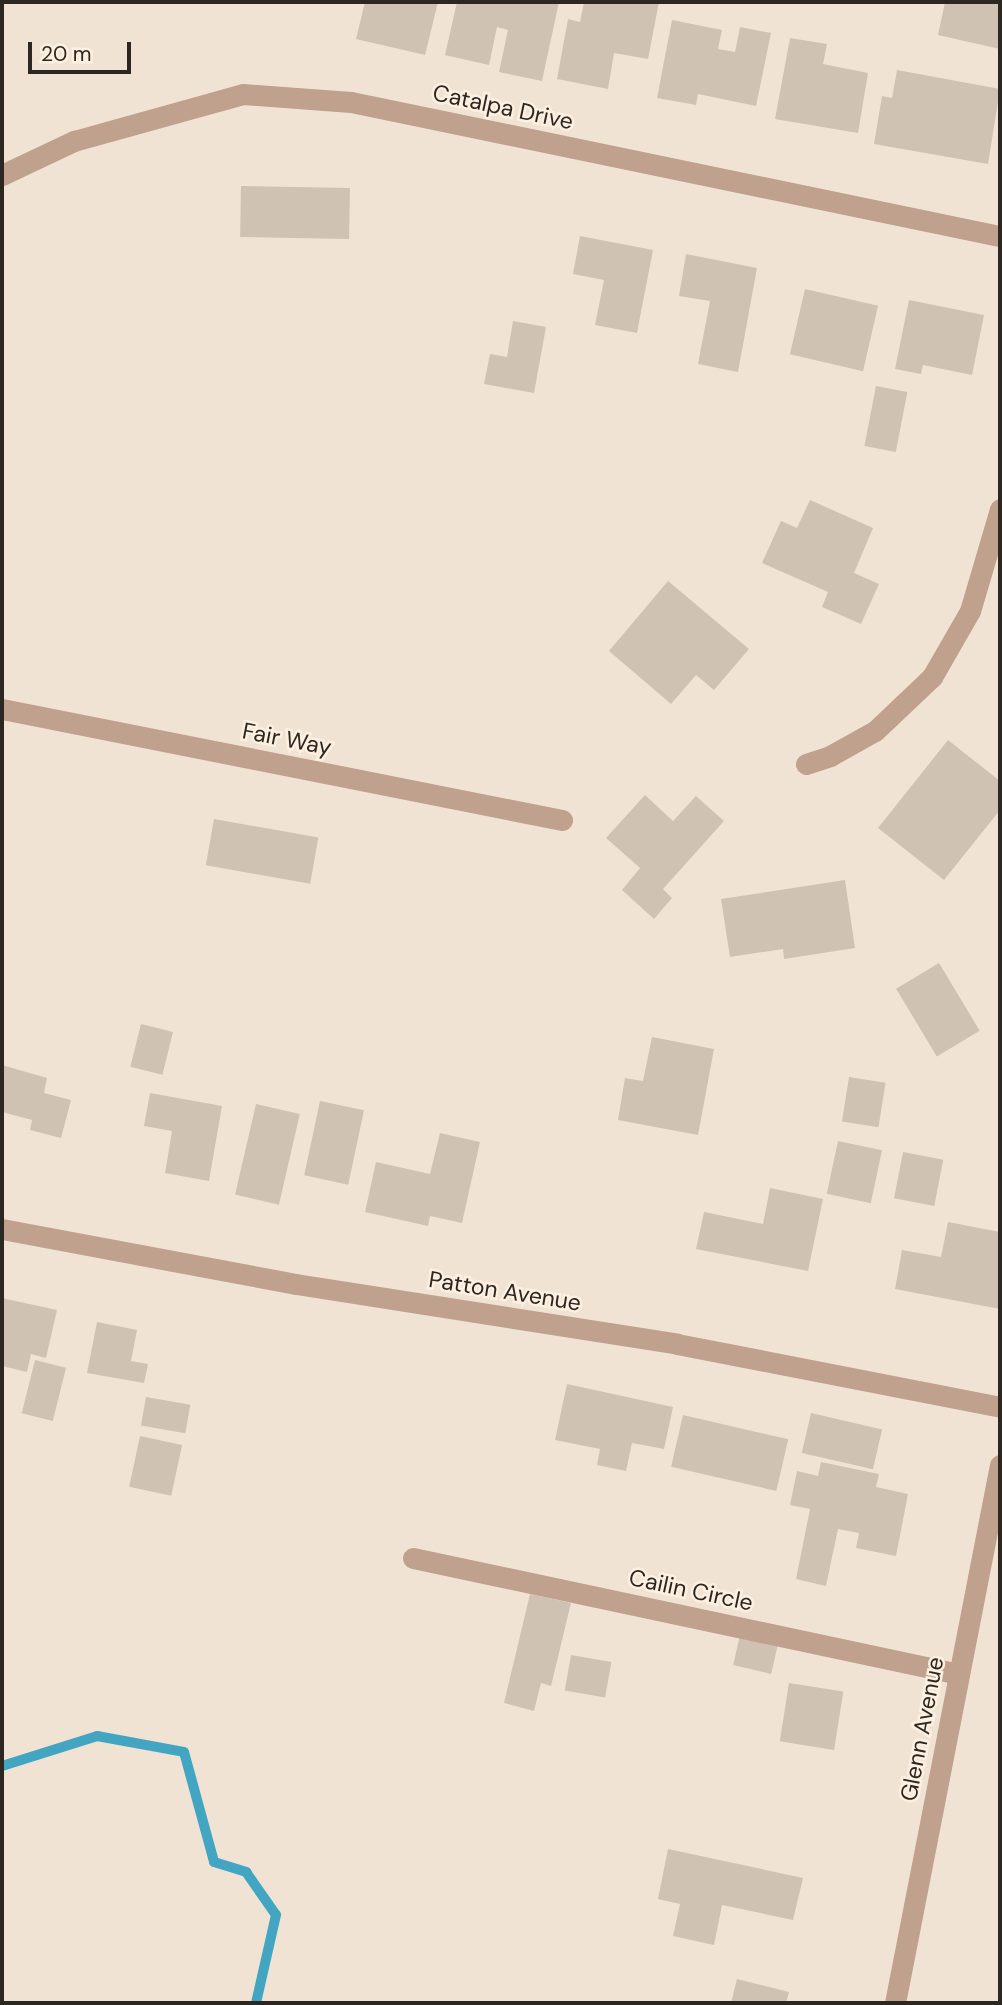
<!DOCTYPE html>
<style>
body{margin:0}
#map{position:relative;width:1002px;height:2005px;overflow:hidden;background:#f1e3d4;font-family:"DM Sans",sans-serif}
div>[style]{position:absolute}
[style*='--x']{left:calc(var(--x)*1px);top:calc(var(--y)*1px);width:calc(var(--w)*1px);rotate:calc(var(--a)*1deg)}
.stream>*{height:10px;margin:-5px;padding:0 5px;transform-origin:5px;border-radius:5px;background:#42a5c2}
.building>*{inset:0;background:#cfc2b3;transform-origin:0 0}
.street>*{height:21px;margin:-10.5px;padding:0 10.5px;transform-origin:10.5px;border-radius:10.5px;background:#bfa18d}
span{translate:-50% -50%;white-space:nowrap;text-align:center;line-height:1.15;-webkit-text-stroke:5px #fef0e1;paint-order:stroke}
.street-label{font-size:23px;color:#2c2721}
.frame{position:absolute;inset:0;border:4px solid #2c2721;pointer-events:none}
.scale{position:absolute;left:28px;top:42px;width:103px;height:32px;box-sizing:border-box;border:4px solid #2c2721;border-top:0;padding-left:9px;font-size:21px;line-height:24px;white-space:nowrap;color:#2c2721;-webkit-text-stroke:5px #fef0e1;paint-order:stroke}
</style>
<div id="map">
<div class="stream">
<i style="--x:2;--y:1766;--w:100;--a:-17.5"></i>
<i style="--x:97;--y:1736;--w:88;--a:10.4"></i>
<i style="--x:184;--y:1752;--w:114;--a:74.7"></i>
<i style="--x:214;--y:1862;--w:34;--a:17"></i>
<i style="--x:246;--y:1872;--w:52;--a:55.1"></i>
<i style="--x:276;--y:1915;--w:90;--a:102.8"></i>
</div>
<div class="building">
<i style="clip-path:polygon(365px 2px,438px 2px,425px 55px,356px 39px)"></i>
<i style="clip-path:polygon(457px 2px,559px 2px,542px 81px,499px 72px,508px 30px,497px 27px,489px 65px,445px 55px)"></i>
<i style="clip-path:polygon(584px 2px,659px 2px,648px 59px,614px 53px,608px 89px,557px 79px,568px 19px,580px 22px)"></i>
<i style="clip-path:polygon(945px 2px,1000px 2px,1000px 49px,938px 35px)"></i>
<i style="clip-path:polygon(672px 20px,722px 30px,718px 49px,735px 52px,740px 27px,771px 33px,756px 106px,698px 94px,696px 105px,657px 98px)"></i>
<i style="clip-path:polygon(790px 38px,827px 44px,823px 64px,868px 73px,858px 133px,775px 119px)"></i>
<i style="clip-path:polygon(897px 70px,1000px 89px,988px 164px,874px 144px,882px 96px,892px 98px)"></i>
<i style="left:241px;top:186px;width:109px;height:51px;rotate:1deg"></i>
<i style="clip-path:polygon(580px 236px,653px 250px,637px 333px,595px 325px,604px 280px,573px 274px)"></i>
<i style="clip-path:polygon(686px 254px,757px 268px,738px 372px,698px 364px,710px 301px,679px 296px)"></i>
<i style="left:805px;top:289px;width:75px;height:67px;rotate:13deg"></i>
<i style="clip-path:polygon(909px 300px,984px 315px,972px 375px,923px 365px,921px 374px,895px 369px)"></i>
<i style="clip-path:polygon(513px 321px,546px 327px,534px 393px,484px 384px,490px 354px,507px 357px)"></i>
<i style="left:876px;top:386px;width:32px;height:61px;rotate:11deg"></i>
<i style="clip-path:polygon(810px 500px,873px 528px,854px 573px,879px 584px,861px 624px,822px 607px,828px 592px,762px 563px,781px 521px,797px 528px)"></i>
<i style="clip-path:polygon(668px 581px,749px 649px,714px 690px,696px 675px,671px 704px,609px 651px)"></i>
<i style="clip-path:polygon(948px 740px,1000px 781px,1000px 810px,944px 880px,878px 828px)"></i>
<i style="clip-path:polygon(645px 795px,673px 821px,696px 796px,724px 821px,663px 889px,672px 898px,654px 919px,622px 890px,640px 868px,606px 838px)"></i>
<i style="left:214px;top:819px;width:106px;height:47px;rotate:10deg"></i>
<i style="clip-path:polygon(845px 880px,855px 948px,784px 959px,783px 949px,730px 957px,721px 899px)"></i>
<i style="left:939px;top:963px;width:79px;height:50px;rotate:59deg"></i>
<i style="left:141px;top:1024px;width:33px;height:44px;rotate:14deg"></i>
<i style="clip-path:polygon(652px 1037px,714px 1049px,698px 1135px,618px 1120px,625px 1078px,643px 1081px)"></i>
<i style="clip-path:polygon(2px 1065px,47px 1078px,44px 1093px,71px 1100px,61px 1138px,30px 1130px,32px 1120px,2px 1112px)"></i>
<i style="left:849px;top:1077px;width:37px;height:45px;rotate:9deg"></i>
<i style="clip-path:polygon(150px 1093px,222px 1106px,209px 1181px,165px 1173px,172px 1131px,144px 1126px)"></i>
<i style="left:320px;top:1101px;width:45px;height:76px;rotate:12deg"></i>
<i style="left:256px;top:1104px;width:45px;height:93px;rotate:13deg"></i>
<i style="clip-path:polygon(440px 1133px,480px 1142px,462px 1223px,430px 1216px,428px 1226px,365px 1212px,376px 1162px,430px 1174px)"></i>
<i style="left:838px;top:1141px;width:45px;height:54px;rotate:12deg"></i>
<i style="left:903px;top:1152px;width:41px;height:47px;rotate:11deg"></i>
<i style="clip-path:polygon(770px 1188px,823px 1199px,808px 1271px,696px 1249px,704px 1212px,763px 1224px)"></i>
<i style="clip-path:polygon(948px 1222px,1000px 1232px,1000px 1309px,895px 1289px,902px 1250px,941px 1257px)"></i>
<i style="clip-path:polygon(2px 1298px,57px 1310px,46px 1358px,31px 1354px,27px 1372px,2px 1366px)"></i>
<i style="clip-path:polygon(97px 1322px,137px 1330px,131px 1361px,148px 1364px,144px 1383px,87px 1373px)"></i>
<i style="left:35px;top:1360px;width:32px;height:55px;rotate:14deg"></i>
<i style="clip-path:polygon(567px 1384px,673px 1407px,664px 1449px,632px 1443px,626px 1471px,597px 1465px,600px 1449px,555px 1440px)"></i>
<i style="left:146px;top:1397px;width:45px;height:29px;rotate:10deg"></i>
<i style="left:811px;top:1413px;width:73px;height:41px;rotate:13deg"></i>
<i style="left:683px;top:1415px;width:108px;height:53px;rotate:13deg"></i>
<i style="left:140px;top:1436px;width:43px;height:52px;rotate:12deg"></i>
<i style="clip-path:polygon(821px 1462px,879px 1474px,876px 1487px,908px 1494px,896px 1556px,856px 1548px,859px 1533px,838px 1529px,826px 1586px,796px 1579px,810px 1509px,790px 1505px,797px 1471px,818px 1476px)"></i>
<i style="clip-path:polygon(530px 1594px,571px 1603px,551px 1686px,541px 1683px,534px 1711px,504px 1703px)"></i>
<i style="left:741px;top:1631px;width:39px;height:35px;rotate:13deg"></i>
<i style="left:571px;top:1655px;width:41px;height:36px;rotate:10deg"></i>
<i style="left:789px;top:1683px;width:55px;height:59px;rotate:9deg"></i>
<i style="clip-path:polygon(668px 1849px,803px 1878px,793px 1920px,722px 1905px,714px 1945px,673px 1936px,680px 1904px,658px 1899px)"></i>
<i style="clip-path:polygon(737px 1979px,789px 1992px,786px 2003px,731px 2003px)"></i>
</div>
<div class="street">
<i style="--x:2;--y:175;--w:80;--a:-25.3"></i>
<i style="--x:74;--y:141;--w:175;--a:-15.5"></i>
<i style="--x:243;--y:94;--w:108;--a:4.2"></i>
<i style="--x:351;--y:102;--w:663;--a:11.67"></i>
<i style="--x:2;--y:709;--w:571;--a:11.21"></i>
<i style="--x:806;--y:764;--w:25;--a:-18"></i>
<i style="--x:830;--y:756;--w:51;--a:-29.1"></i>
<i style="--x:875;--y:731;--w:79;--a:-43.5"></i>
<i style="--x:932;--y:677;--w:76;--a:-60.1"></i>
<i style="--x:970;--y:611;--w:106;--a:-73.6"></i>
<i style="--x:2;--y:1229;--w:299;--a:10.6"></i>
<i style="--x:296;--y:1284;--w:386;--a:8.9"></i>
<i style="--x:677;--y:1344;--w:329;--a:11"></i>
<i style="--x:413;--y:1558;--w:558;--a:11.99"></i>
<i style="--x:895;--y:2003;--w:548;--a:-78.96"></i>
</div>
<div class="street-label">
<span style="left:503px;top:107px;rotate:12deg">Catalpa Drive</span>
<span style="left:287px;top:739px;rotate:11deg">Fair Way</span>
<span style="left:505px;top:1291px;rotate:9deg">Patton Avenue</span>
<span style="left:691px;top:1590px;rotate:12deg">Cailin Circle</span>
<span style="left:922px;top:1729px;rotate:-79deg">Glenn Avenue</span>
</div>
<div class="frame"></div>
<div class="scale">20 m</div>
</div>
